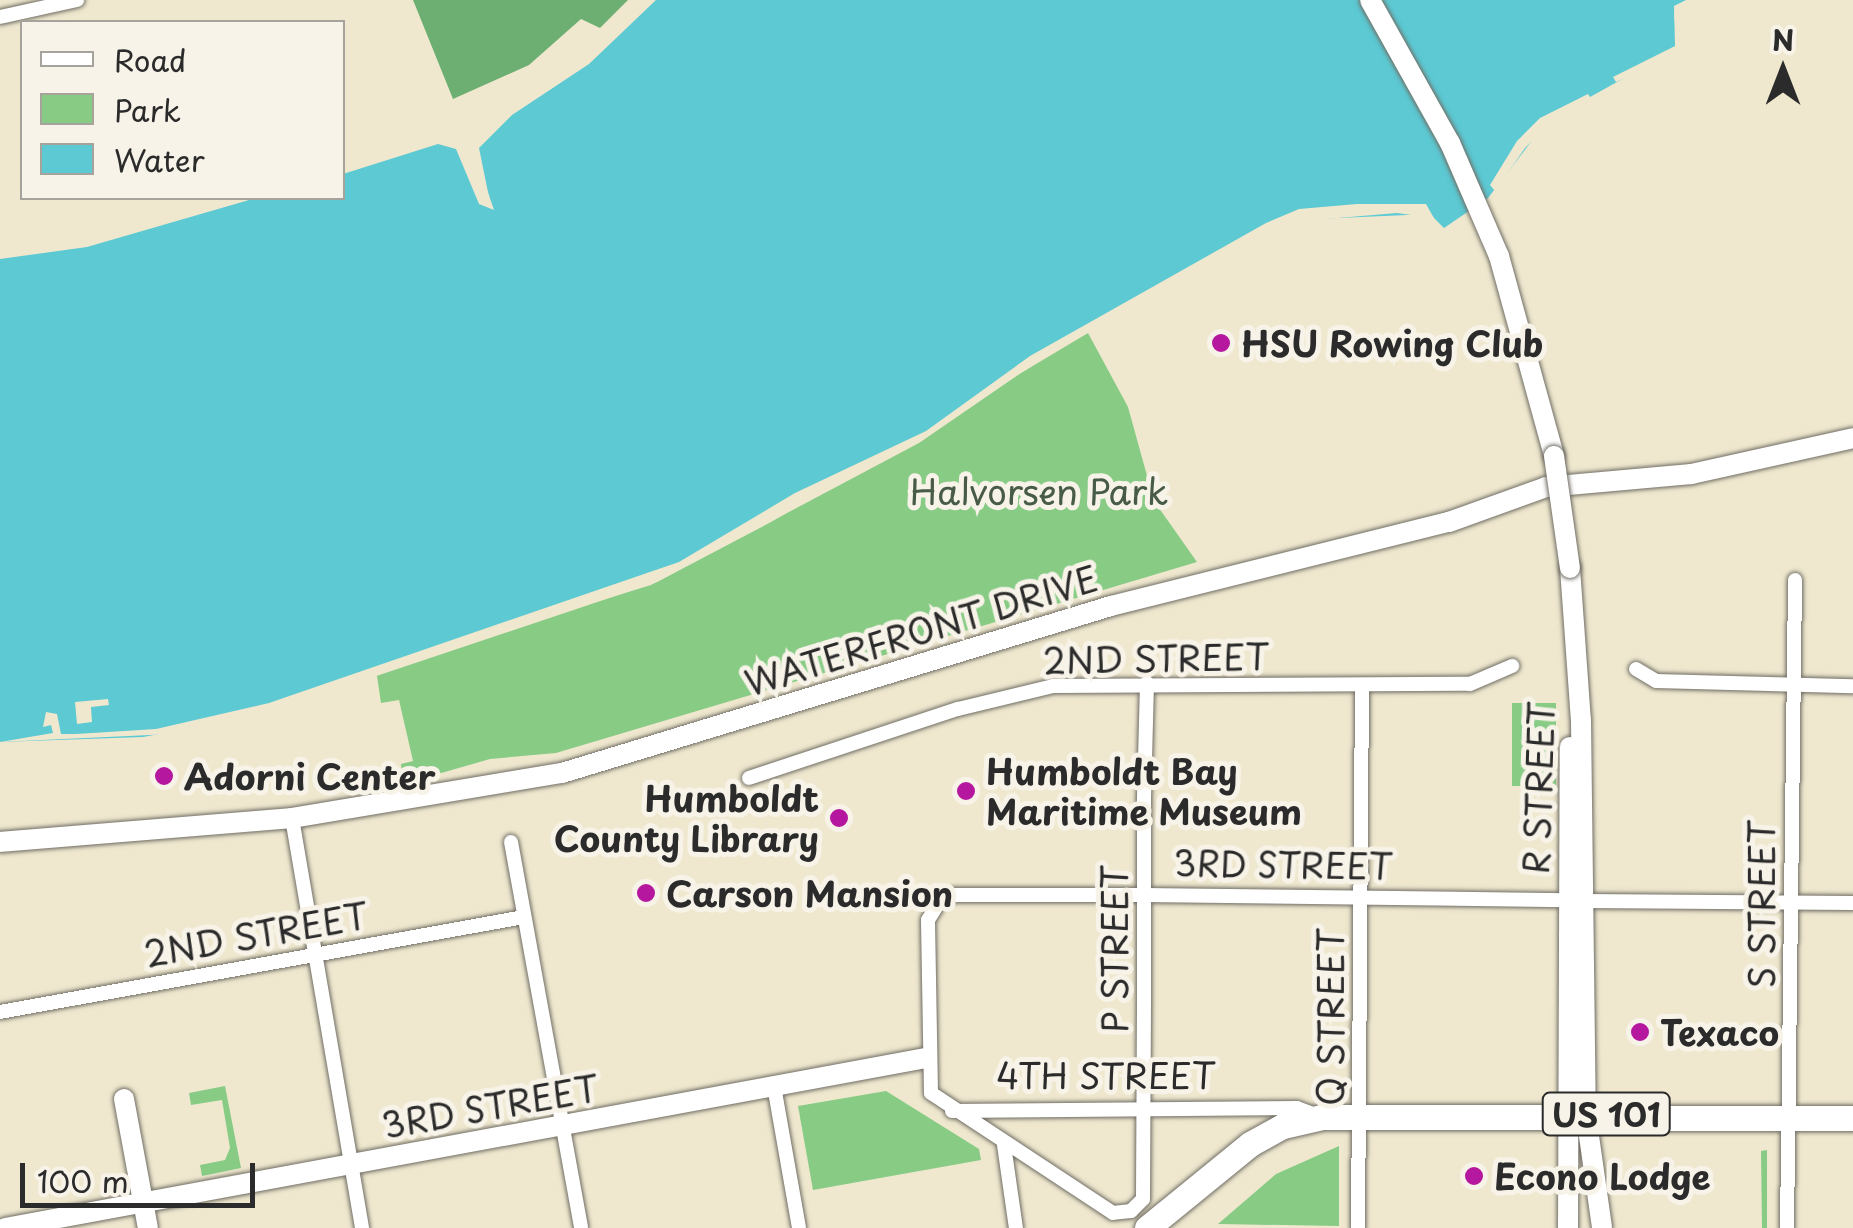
<!DOCTYPE html>
<style>
body{margin:0}
#map{position:relative;width:1853px;height:1228px;overflow:hidden;background:#efe8cf;font-family:"Playpen Sans",sans-serif}
div>[style]{position:absolute}
[style*='--x']{left:calc(var(--x)*1px);top:calc(var(--y)*1px);width:calc(var(--w)*1px);rotate:calc(var(--a)*1deg)}
.green>*{inset:0;background:#87cb85;transform-origin:0 0}
.forest>*{inset:0;background:#6daf72}
.water>*{inset:0;background:#5cc9d3}
.pier>*{inset:0;background:#efe8cf}
.roads{filter:drop-shadow(0 0 2px #706d64) drop-shadow(0 0 2px #706d64)}
.street>*{height:14px;margin:-7px;padding:0 7px;transform-origin:7px;border-radius:7px;background:#fff}
.secondary>*{height:20px;margin:-10px;padding:0 10px;transform-origin:10px;border-radius:10px;background:#fff}
.highway>*{height:25px;margin:-12.5px;padding:0 12.5px;transform-origin:12.5px;border-radius:12.5px;background:#fff}
.bridges{filter:drop-shadow(0 0 2px #706d64) drop-shadow(0 0 2px #706d64)}
.secondary-bridge>*{height:20px;margin:-10px;padding:0 10px;transform-origin:10px;border-radius:10px;background:#fff}
.dots>*{width:28px;height:28px;translate:-50% -50%;box-sizing:border-box;border:5px solid #f7f3e8;border-radius:50%}
span{translate:-50% -50%;white-space:nowrap;text-align:center;line-height:1.15;-webkit-text-stroke:10px #f7f3e8;paint-order:stroke}
.shield-label span{padding:2px 8px;background:#f7f3e8;border:2px solid;border-radius:8px;-webkit-text-stroke-width:0}
.shield-label{font-size:32px;color:#2b2b2b;font-weight:700}
.poi-label{font-size:35px;color:#2b2b2b;font-weight:700}
.left{translate:0 -50%;text-align:left}
.right{translate:-100% -50%;text-align:right}
.park-label{font-size:35px;color:#475b46}
.street-label{font-size:35px;color:#2b2b2b}
.legend{position:absolute;left:20px;top:20px;width:325px;height:180px;box-sizing:border-box;background:#f7f3e8;border:2px solid #a5a39c;margin:0;padding:12px 18px;list-style:none;font-size:30px;color:#2b2b2b}
.legend li{display:flex;align-items:center;gap:20px;height:50px}
.legend b{width:50px;border:2px solid #a5a39c}
.north{position:absolute;left:1733px;top:20px;width:100px;height:100px;-webkit-text-stroke:8px #f7f3e8;paint-order:stroke;rotate:0deg;font-size:28px;font-weight:700;line-height:40px;text-align:center;color:#2b2b2b}
.north::after{content:'';display:block;margin:auto;width:35px;height:45px;background:#2b2b2b;clip-path:polygon(50% 0,100% 100%,50% 72%,0 100%)}
.scale{position:absolute;left:20px;top:1163px;width:235px;height:45px;box-sizing:border-box;border:5px solid #2b2b2b;border-top:0;padding-left:12px;font-size:30px;line-height:35px;white-space:nowrap;color:#2b2b2b;-webkit-text-stroke:8px #f7f3e8;paint-order:stroke}
</style>
<div id="map">
<div class="green">
<i style="clip-path:polygon(1088px 333px,1128px 407px,1154px 501px,1197px 562px,556px 753px,490px 759px,403px 784px,401px 764px,413px 761px,399px 700px,381px 703px,376px 669px,651px 585px,771px 522px)"></i>
<i style="left:1512px;top:703px;width:44px;height:83px"></i>
<i style="clip-path:polygon(225px 1086px,241px 1168px,202px 1176px,200px 1165px,225px 1160px,230px 1148px,222px 1100px,191px 1105px,189px 1093px)"></i>
<i style="clip-path:polygon(886px 1091px,979px 1149px,981px 1160px,813px 1190px,798px 1106px)"></i>
<i style="clip-path:polygon(1339px 1146px,1339px 1226px,1218px 1224px,1276px 1174px)"></i>
<i style="clip-path:polygon(1767px 1150px,1767px 1228px,1762px 1228px,1761px 1151px)"></i>
</div>
<div class="forest">
<i style="clip-path:polygon(413px 0,628px 0,600px 28px,581px 19px,529px 65px,453px 99px)"></i>
</div>
<div class="water">
<i style="clip-path:polygon(656px 0,1699px 0,1674px 14px,1678px 48px,1547px 121px,1488px 198px,1444px 228px,1430px 214px,1292px 220px,1032px 358px,983px 399px,683px 568px,212px 724px,143px 737px,0 742px,0 252px,45px 250px,238px 198px,342px 198px,343px 167px,445px 139px,464px 156px,479px 201px,490px 202px,479px 148px,512px 115px,589px 64px)"></i>
</div>
<div class="pier">
<i style="clip-path:polygon(1686px 0,1704px 0,1680px 16px,1682px 52px,1616px 82px,1613px 77px,1675px 46px,1674px 6px)"></i>
<i style="clip-path:polygon(1588px 94px,1592px 100px,1549px 124px,1525px 148px,1495px 191px,1490px 185px,1517px 141px,1540px 118px)"></i>
<i style="clip-path:polygon(447px 135px,469px 154px,485px 197px,482px 175px,494px 210px,479px 204px,456px 149px,438px 144px,343px 174px,342px 162px)"></i>
<i style="clip-path:polygon(256px 198px,87px 247px,0 259px,0 247px,72px 240px,198px 201px)"></i>
<i style="clip-path:polygon(1357px 204px,1426px 204px,1439px 227px,1425px 217px,1397px 213px,1291px 222px,1047px 355px,919px 443px,657px 582px,272px 711px,171px 734px,0 742px,53px 733px,51px 725px,43px 727px,46px 712px,57px 714px,61px 734px,76px 734px,156px 729px,269px 703px,679px 562px,795px 493px,926px 431px,1030px 356px,1266px 223px,1299px 209px)"></i>
<i style="clip-path:polygon(108px 699px,109px 705px,91px 707px,92px 722px,77px 724px,75px 702px)"></i>
</div>
<div class="roads">
<div class="street">
<i style="--x:0;--y:17;--w:79;--a:-12.4"></i>
<i style="--x:1636;--y:669;--w:23;--a:31"></i>
<i style="--x:1656;--y:681;--w:197;--a:1.5"></i>
<i style="--x:1147;--y:683;--w:114;--a:91.5"></i>
<i style="--x:1144;--y:797;--w:206;--a:90"></i>
<i style="--x:1144;--y:1003;--w:196;--a:90.3"></i>
<i style="--x:1143;--y:1199;--w:17;--a:135"></i>
<i style="--x:1131;--y:1211;--w:18;--a:174"></i>
<i style="--x:1113;--y:1213;--w:218;--a:-146.6"></i>
<i style="--x:931;--y:1093;--w:173;--a:-91"></i>
<i style="--x:928;--y:920;--w:22;--a:-58"></i>
<i style="--x:940;--y:901;--w:13;--a:-27"></i>
<i style="--x:952;--y:895;--w:192;--a:0"></i>
<i style="--x:1144;--y:895;--w:424;--a:0.7"></i>
<i style="--x:749;--y:778;--w:220;--a:-18.3"></i>
<i style="--x:958;--y:709;--w:98;--a:-13.6"></i>
<i style="--x:1053;--y:686;--w:417;--a:-0.3"></i>
<i style="--x:1470;--y:684;--w:46;--a:-23.2"></i>
<i style="--x:292;--y:818;--w:416;--a:80.3"></i>
<i style="--x:511;--y:842;--w:392;--a:79.7"></i>
<i style="--x:1584;--y:901;--w:269;--a:0.4"></i>
<i style="--x:0;--y:1012;--w:533;--a:-10.28"></i>
<i style="--x:774;--y:1086;--w:144;--a:80"></i>
<i style="--x:952;--y:1111;--w:345;--a:-0.5"></i>
<i style="--x:1297;--y:1108;--w:22;--a:21"></i>
<i style="--x:1004;--y:1145;--w:84;--a:81.8"></i>
<i style="--x:1358;--y:1228;--w:542;--a:-89.58"></i>
<i style="--x:1787;--y:1228;--w:648;--a:-89.29"></i>
</div>
<div class="secondary">
<i style="--x:1370;--y:0;--w:164;--a:60.8"></i>
<i style="--x:1450;--y:143;--w:123;--a:66.6"></i>
<i style="--x:1499;--y:256;--w:207;--a:74.6"></i>
<i style="--x:1570;--y:568;--w:152;--a:85.9"></i>
<i style="--x:1581;--y:720;--w:395;--a:89.3"></i>
<i style="--x:1586;--y:1115;--w:114;--a:81.9"></i>
<i style="--x:0;--y:842;--w:293;--a:-4.7"></i>
<i style="--x:292;--y:818;--w:274;--a:-9.5"></i>
<i style="--x:562;--y:773;--w:574;--a:-16.92"></i>
<i style="--x:1111;--y:606;--w:348;--a:-14"></i>
<i style="--x:1449;--y:522;--w:103;--a:-19.8"></i>
<i style="--x:1546;--y:487;--w:146;--a:-5.1"></i>
<i style="--x:1691;--y:474;--w:166;--a:-12.5"></i>
<i style="--x:124;--y:1099;--w:131;--a:79.5"></i>
<i style="--x:5;--y:1228;--w:937;--a:-10.46"></i>
<i style="--x:1568;--y:1228;--w:481;--a:-89.8"></i>
</div>
<div class="highway">
<i style="--x:1147;--y:1228;--w:133;--a:-39.2"></i>
<i style="--x:1250;--y:1144;--w:38;--a:-29"></i>
<i style="--x:1283;--y:1126;--w:39;--a:-13"></i>
<i style="--x:1321;--y:1117;--w:532;--a:0.11"></i>
</div>
</div>
<div class="bridges">
<div class="secondary-bridge">
<i style="--x:1554;--y:456;--w:113;--a:81.9"></i>
</div>
</div>
<div class="dots">
<i style="left:1221px;top:343px;background:#b5179e"></i>
<i style="left:164px;top:776px;background:#b5179e"></i>
<i style="left:966px;top:791px;background:#b5179e"></i>
<i style="left:839px;top:818px;background:#b5179e"></i>
<i style="left:646px;top:893px;background:#b5179e"></i>
<i style="left:1640px;top:1032px;background:#b5179e"></i>
<i style="left:1474px;top:1176px;background:#b5179e"></i>
</div>
<div class="shield-label">
<span style="left:1606px;top:1114px">US 101</span>
</div>
<div class="poi-label">
<span class="left" style="left:1241px;top:343px">HSU Rowing Club</span>
<span class="left" style="left:986px;top:791px">Humboldt Bay<br>Maritime Museum</span>
<span class="left" style="left:184px;top:776px">Adorni Center</span>
<span class="right" style="left:819px;top:818px">Humboldt<br>County Library</span>
<span class="left" style="left:666px;top:893px">Carson Mansion</span>
<span class="left" style="left:1660px;top:1032px">Texaco</span>
<span class="left" style="left:1494px;top:1176px">Econo Lodge</span>
</div>
<div class="park-label">
<span style="left:1039px;top:491px">Halvorsen Park</span>
</div>
<div class="street-label">
<span style="left:921px;top:630px;rotate:-17deg">WATERFRONT DRIVE</span>
<span style="left:1156px;top:658px;rotate:-1deg">2ND STREET</span>
<span style="left:1538px;top:788px;rotate:-88deg">R STREET</span>
<span style="left:1283px;top:864px;rotate:1deg">3RD STREET</span>
<span style="left:1761px;top:904px;rotate:-90deg">S STREET</span>
<span style="left:256px;top:934px;rotate:-10deg">2ND STREET</span>
<span style="left:1114px;top:949px;rotate:-90deg">P STREET</span>
<span style="left:1330px;top:1017px;rotate:-90deg">Q STREET</span>
<span style="left:1106px;top:1075px">4TH STREET</span>
<span style="left:490px;top:1106px;rotate:-10deg">3RD STREET</span>
</div>
<ul class="legend">
<li><b style="height:12px;background:#fff"></b>Road</li>
<li><b style="height:28px;background:#87cb85"></b>Park</li>
<li><b style="height:28px;background:#5cc9d3"></b>Water</li>
</ul>
<div class="north">N</div>
<div class="scale">100 m</div>
</div>
